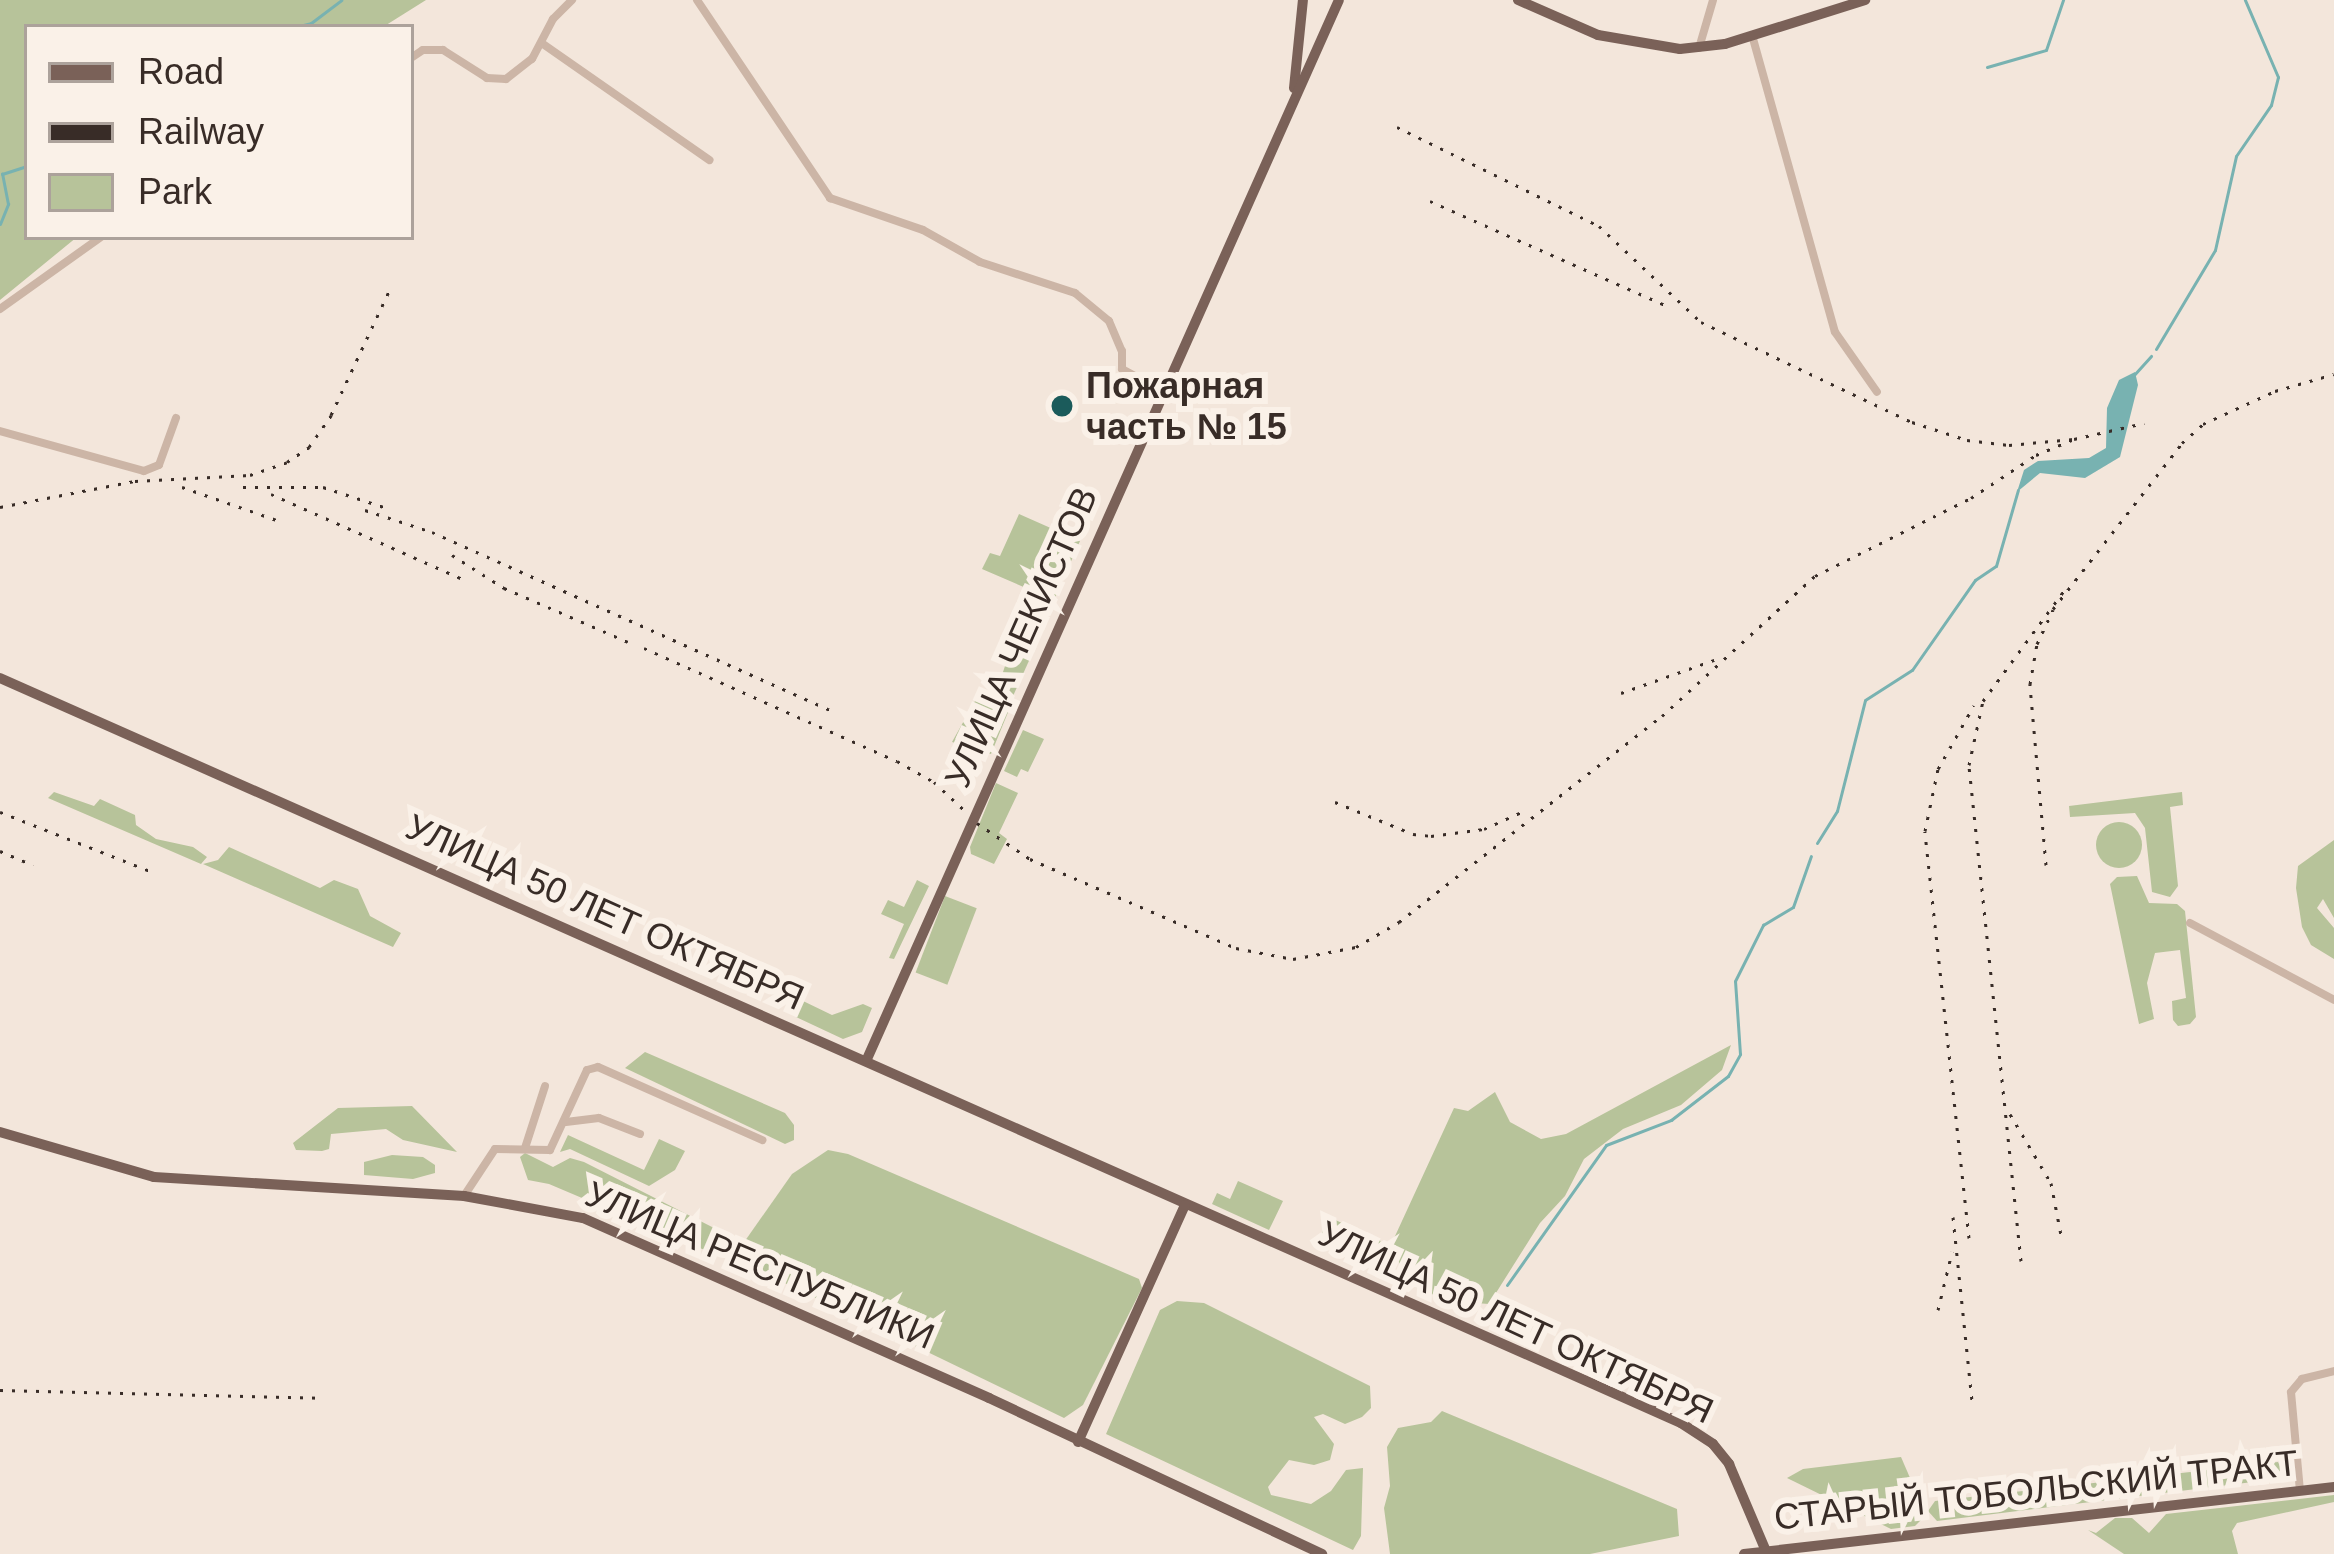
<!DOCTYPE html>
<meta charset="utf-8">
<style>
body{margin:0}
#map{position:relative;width:2334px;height:1554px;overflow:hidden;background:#f3e6db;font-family:Helvetica,sans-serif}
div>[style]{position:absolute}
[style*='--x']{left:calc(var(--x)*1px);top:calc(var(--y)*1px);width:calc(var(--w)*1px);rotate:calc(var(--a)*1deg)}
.green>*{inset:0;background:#b7c39a;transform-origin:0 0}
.round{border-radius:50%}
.water>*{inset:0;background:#78b2b1}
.stream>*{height:3px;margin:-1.5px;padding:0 1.5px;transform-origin:1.5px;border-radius:1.5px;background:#78b2b1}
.minor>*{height:8px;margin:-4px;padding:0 4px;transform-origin:4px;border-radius:4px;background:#ccb5a6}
.major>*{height:10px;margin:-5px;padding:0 5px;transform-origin:5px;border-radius:5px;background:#7a6158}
.rail>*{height:3px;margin-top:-1.5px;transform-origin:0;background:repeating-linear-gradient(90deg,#382c27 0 3px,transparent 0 12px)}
.dots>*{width:33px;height:33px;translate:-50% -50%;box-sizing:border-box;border:6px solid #faf1e8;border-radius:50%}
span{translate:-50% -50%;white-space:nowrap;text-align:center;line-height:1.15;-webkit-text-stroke:12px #faf1e8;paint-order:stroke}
.poi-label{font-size:36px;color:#382c27;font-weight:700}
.left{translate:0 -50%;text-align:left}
.street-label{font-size:36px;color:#382c27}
.legend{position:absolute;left:24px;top:24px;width:390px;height:216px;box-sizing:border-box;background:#faf1e8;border:3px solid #aca29b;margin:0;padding:15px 21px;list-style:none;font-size:36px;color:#382c27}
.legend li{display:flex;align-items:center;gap:24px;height:60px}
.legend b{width:60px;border:3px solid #aca29b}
</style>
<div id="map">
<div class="green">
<i style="clip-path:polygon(0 0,426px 0,383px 27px,27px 27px,27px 237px,77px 237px,0 300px)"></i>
<i style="clip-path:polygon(1019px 514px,1080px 541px,1054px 600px,982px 569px,990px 553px,1000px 556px)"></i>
<i style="clip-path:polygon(1016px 633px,1037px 643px,1013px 696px,1005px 690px,1003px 672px)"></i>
<i style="clip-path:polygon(1000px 696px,1011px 705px,991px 754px,952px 742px,975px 701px,987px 706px)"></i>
<i style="clip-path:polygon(1023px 730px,1044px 739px,1028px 772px,1021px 769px,1017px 777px,1004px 771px)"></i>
<i style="clip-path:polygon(996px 783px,1018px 793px,999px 833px,1007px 839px,994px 864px,971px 854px,970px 847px)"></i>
<i style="clip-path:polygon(54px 792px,94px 806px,100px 799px,135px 815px,136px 825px,156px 839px,193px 847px,207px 857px,201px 864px,48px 798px)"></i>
<i style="clip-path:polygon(2182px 792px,2183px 805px,2170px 807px,2178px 886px,2170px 897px,2152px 892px,2145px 828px,2135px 813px,2070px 817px,2069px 806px)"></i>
<i class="round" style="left:2096px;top:822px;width:46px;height:46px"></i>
<i style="clip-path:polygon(2334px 840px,2334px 918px,2323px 899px,2317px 908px,2334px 928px,2334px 959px,2311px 945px,2302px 927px,2296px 888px,2298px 866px)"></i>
<i style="clip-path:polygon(229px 847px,320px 888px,334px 880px,358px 889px,370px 916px,401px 933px,393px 947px,203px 864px,218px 860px)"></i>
<i style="clip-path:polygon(2137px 876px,2149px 903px,2177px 904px,2185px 911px,2196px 1017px,2190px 1024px,2178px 1026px,2173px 1020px,2172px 1001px,2186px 998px,2180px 950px,2155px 953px,2147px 983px,2154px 1019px,2139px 1024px,2110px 884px,2117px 877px)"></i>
<i style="clip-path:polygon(917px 880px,929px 886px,894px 959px,889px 958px,904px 924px,881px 914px,888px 900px,904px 907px)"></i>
<i style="left:945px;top:896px;width:34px;height:82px;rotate:21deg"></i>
<i style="clip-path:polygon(801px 1000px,832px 1015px,863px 1004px,872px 1008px,862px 1032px,843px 1039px,796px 1017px)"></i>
<i style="clip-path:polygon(1731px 1045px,1722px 1070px,1681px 1105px,1623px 1129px,1584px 1159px,1565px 1196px,1540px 1223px,1489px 1304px,1448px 1301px,1413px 1286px,1390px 1247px,1454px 1108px,1468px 1111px,1495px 1092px,1510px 1122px,1541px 1139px,1566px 1134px)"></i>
<i style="clip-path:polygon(645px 1052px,785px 1113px,794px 1125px,794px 1140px,785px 1144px,625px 1068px)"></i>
<i style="clip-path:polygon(412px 1106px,457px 1152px,403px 1140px,386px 1129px,331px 1134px,329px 1149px,322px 1151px,296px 1150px,293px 1143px,338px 1108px)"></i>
<i style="clip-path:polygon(568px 1135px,644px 1170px,659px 1139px,685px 1151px,675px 1170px,649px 1186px,570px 1149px,560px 1152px)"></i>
<i style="clip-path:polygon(828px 1150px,848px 1154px,1139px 1279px,1142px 1288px,1083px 1405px,1064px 1418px,733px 1258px,792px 1174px)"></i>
<i style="clip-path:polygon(525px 1153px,553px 1167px,570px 1158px,584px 1162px,716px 1229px,729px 1243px,724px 1251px,707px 1251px,549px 1184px,528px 1180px,520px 1157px)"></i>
<i style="clip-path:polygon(392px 1155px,423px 1157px,435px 1165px,435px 1173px,413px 1179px,364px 1175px,364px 1162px)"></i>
<i style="clip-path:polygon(1238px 1181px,1283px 1201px,1269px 1230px,1212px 1204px,1217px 1193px,1230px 1199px)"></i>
<i style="left:1329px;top:1217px;width:57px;height:18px;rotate:25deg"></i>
<i style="clip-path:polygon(1177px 1301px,1204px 1303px,1370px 1386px,1371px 1408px,1362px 1417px,1345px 1424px,1323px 1414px,1314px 1417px,1334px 1444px,1330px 1460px,1314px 1465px,1289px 1460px,1268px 1487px,1271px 1495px,1311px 1504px,1331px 1491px,1346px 1470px,1363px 1468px,1361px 1536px,1353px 1550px,1106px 1434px,1160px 1310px)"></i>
<i style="clip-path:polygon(1442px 1411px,1677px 1509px,1679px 1536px,1590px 1554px,1390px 1554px,1384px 1508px,1390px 1486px,1387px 1447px,1398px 1428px,1431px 1422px)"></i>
<i style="clip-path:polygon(1901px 1457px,1920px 1501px,1923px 1518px,1915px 1526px,1891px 1529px,1787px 1478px,1803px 1469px)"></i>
<i style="clip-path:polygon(2278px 1462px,2283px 1473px,2269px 1480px,1937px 1521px,1928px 1511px,1935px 1501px)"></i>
<i style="clip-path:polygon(2334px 1495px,2334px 1502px,2237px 1523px,2232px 1531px,2238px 1554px,2124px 1554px,2088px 1530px,2096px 1533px,2115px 1518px,2132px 1518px,2149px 1533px,2166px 1514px)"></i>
</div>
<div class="water">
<i style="clip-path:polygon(2135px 372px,2138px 385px,2120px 457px,2085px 478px,2040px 473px,2017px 492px,2024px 470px,2038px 461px,2089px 458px,2106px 448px,2107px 408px,2119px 380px)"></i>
</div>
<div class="stream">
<i style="--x:295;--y:27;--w:16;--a:-14"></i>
<i style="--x:311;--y:23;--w:38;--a:-37"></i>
<i style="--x:1987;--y:67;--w:61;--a:-16.1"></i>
<i style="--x:2046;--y:50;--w:53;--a:-71.2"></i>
<i style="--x:0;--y:224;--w:22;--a:-68"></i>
<i style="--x:8;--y:204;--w:31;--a:-101"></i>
<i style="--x:2;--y:174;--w:26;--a:-18"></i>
<i style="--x:2156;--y:349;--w:115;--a:-59.2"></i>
<i style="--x:2215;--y:250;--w:96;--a:-77.4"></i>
<i style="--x:2236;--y:156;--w:62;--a:-55.5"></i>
<i style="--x:2271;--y:105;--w:29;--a:-76"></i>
<i style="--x:2278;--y:77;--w:84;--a:-113.2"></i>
<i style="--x:2133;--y:376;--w:27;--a:-48"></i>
<i style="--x:1817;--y:843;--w:38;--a:-58"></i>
<i style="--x:1837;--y:811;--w:114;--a:-75.8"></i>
<i style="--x:1865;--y:700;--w:56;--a:-32.6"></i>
<i style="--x:1912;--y:670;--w:110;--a:-55"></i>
<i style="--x:1975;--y:580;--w:25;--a:-34"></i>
<i style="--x:1996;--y:566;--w:79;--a:-73.9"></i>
<i style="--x:1507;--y:1285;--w:171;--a:-54.7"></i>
<i style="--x:1606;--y:1145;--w:70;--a:-21"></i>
<i style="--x:1671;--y:1120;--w:72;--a:-37.7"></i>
<i style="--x:1728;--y:1076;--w:25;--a:-61"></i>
<i style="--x:1740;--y:1054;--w:73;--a:-93.9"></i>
<i style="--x:1735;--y:981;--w:63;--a:-63.4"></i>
<i style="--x:1763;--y:925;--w:35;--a:-31"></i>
<i style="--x:1793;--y:907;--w:54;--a:-70.6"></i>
</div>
<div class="minor">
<i style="--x:697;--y:0;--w:239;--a:56.1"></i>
<i style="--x:830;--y:198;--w:98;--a:19"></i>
<i style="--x:923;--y:230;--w:65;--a:29.3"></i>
<i style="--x:980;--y:262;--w:100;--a:18.1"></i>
<i style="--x:1075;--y:293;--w:44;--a:39.5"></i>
<i style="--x:1109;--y:321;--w:33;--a:67"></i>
<i style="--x:1122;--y:351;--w:18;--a:90"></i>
<i style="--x:1122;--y:369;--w:48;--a:28.7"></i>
<i style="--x:1752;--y:35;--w:308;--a:74.4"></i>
<i style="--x:1835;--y:332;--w:73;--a:55"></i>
<i style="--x:543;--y:44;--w:203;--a:34.9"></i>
<i style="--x:1699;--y:48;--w:50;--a:-73.7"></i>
<i style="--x:411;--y:58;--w:14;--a:-34"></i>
<i style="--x:423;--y:50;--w:20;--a:0"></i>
<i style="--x:443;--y:50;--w:52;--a:32.5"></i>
<i style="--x:487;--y:78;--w:19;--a:3"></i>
<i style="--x:506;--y:79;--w:33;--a:-38"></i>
<i style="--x:532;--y:59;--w:45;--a:-62.3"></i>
<i style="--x:553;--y:19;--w:27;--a:-45"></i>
<i style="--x:0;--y:309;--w:124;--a:-35.5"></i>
<i style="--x:0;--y:431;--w:149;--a:15.5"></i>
<i style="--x:144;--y:471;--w:16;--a:-22"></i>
<i style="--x:159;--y:465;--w:50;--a:-70.1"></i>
<i style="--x:2190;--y:923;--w:163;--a:28.1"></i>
<i style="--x:566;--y:1122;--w:33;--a:-7"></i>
<i style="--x:599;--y:1118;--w:44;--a:21.3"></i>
<i style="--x:525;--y:1148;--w:65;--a:-72.1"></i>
<i style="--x:464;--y:1196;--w:56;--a:-56.6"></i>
<i style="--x:495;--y:1149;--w:55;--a:1"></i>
<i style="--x:550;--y:1150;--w:88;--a:-65.2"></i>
<i style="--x:587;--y:1070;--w:11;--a:-15"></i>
<i style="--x:598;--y:1067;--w:180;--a:24"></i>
<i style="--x:2300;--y:1491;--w:99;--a:-95.2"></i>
<i style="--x:2291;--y:1392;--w:17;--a:-50"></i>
<i style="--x:2302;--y:1379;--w:33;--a:-14"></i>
</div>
<div class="major">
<i style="--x:1518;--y:0;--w:87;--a:23.6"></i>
<i style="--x:1598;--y:35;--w:83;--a:9.7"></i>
<i style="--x:1680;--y:49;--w:45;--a:-6.3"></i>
<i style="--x:1725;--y:44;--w:147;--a:-17.4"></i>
<i style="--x:1294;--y:88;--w:88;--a:-84.2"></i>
<i style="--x:0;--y:678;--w:1839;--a:23.9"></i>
<i style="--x:1681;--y:1423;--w:38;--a:33"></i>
<i style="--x:1713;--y:1444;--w:26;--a:51"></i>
<i style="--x:1729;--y:1464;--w:95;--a:67"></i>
<i style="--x:867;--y:1059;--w:1159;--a:-65.98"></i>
<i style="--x:0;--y:1132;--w:160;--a:16.3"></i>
<i style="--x:154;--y:1177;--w:311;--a:3.5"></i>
<i style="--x:464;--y:1196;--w:121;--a:10.5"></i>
<i style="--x:583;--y:1218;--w:444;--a:23.9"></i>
<i style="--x:989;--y:1398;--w:368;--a:25.1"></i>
<i style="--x:1078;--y:1442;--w:260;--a:-65.7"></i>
<i style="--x:1744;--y:1554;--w:594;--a:-6.48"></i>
</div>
<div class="rail">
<i style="--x:1397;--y:127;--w:225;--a:26.1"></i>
<i style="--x:1599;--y:226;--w:140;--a:43.3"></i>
<i style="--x:1701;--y:322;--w:233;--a:25.4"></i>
<i style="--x:1912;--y:422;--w:58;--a:18.1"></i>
<i style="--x:1967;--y:440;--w:42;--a:6.8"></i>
<i style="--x:2009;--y:445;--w:65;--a:-5.3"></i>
<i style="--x:2074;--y:439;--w:72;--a:-12.9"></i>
<i style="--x:1430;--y:201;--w:261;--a:23.9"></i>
<i style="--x:182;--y:487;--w:101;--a:19.2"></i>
<i style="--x:243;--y:487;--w:80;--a:0"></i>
<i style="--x:323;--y:487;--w:64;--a:18.2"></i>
<i style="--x:271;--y:494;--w:208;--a:23.9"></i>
<i style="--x:0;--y:507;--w:137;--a:-10.9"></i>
<i style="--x:135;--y:481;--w:115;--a:-3"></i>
<i style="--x:250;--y:475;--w:39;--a:-19"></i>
<i style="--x:287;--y:462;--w:27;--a:-34"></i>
<i style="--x:309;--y:447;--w:39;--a:-55"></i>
<i style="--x:331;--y:415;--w:139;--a:-64.9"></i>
<i style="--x:365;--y:510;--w:71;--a:18.2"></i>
<i style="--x:432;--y:532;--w:440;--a:24.1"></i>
<i style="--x:452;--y:555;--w:62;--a:32.4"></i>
<i style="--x:504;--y:588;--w:135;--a:23.5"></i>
<i style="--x:644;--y:648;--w:277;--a:24.1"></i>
<i style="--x:897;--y:761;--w:43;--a:29.6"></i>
<i style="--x:934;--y:782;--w:41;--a:43"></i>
<i style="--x:1621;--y:693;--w:99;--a:-19.5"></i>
<i style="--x:1335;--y:802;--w:84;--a:22.3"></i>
<i style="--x:1413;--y:834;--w:18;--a:6"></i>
<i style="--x:1431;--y:836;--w:53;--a:-7.5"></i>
<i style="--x:1484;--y:829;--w:44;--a:-24.2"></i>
<i style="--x:0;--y:812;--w:167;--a:21.5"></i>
<i style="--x:977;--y:823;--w:64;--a:34.2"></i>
<i style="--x:1030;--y:859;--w:224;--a:23.4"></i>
<i style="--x:1236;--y:948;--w:58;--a:10.9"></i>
<i style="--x:1293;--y:959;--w:64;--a:-10.8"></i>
<i style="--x:1356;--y:947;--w:50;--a:-30.2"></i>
<i style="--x:1399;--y:922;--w:334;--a:-38.1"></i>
<i style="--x:1662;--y:716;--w:207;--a:-42.5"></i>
<i style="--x:1815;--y:576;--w:174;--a:-26.6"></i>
<i style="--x:1971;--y:498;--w:78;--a:-33.5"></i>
<i style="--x:2036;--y:455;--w:41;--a:-22.8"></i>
<i style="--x:0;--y:851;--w:36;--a:23"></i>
<i style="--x:2046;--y:865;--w:182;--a:-95.1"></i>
<i style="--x:2030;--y:684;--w:41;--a:-80.1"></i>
<i style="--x:2037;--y:644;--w:38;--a:-65"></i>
<i style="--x:2053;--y:609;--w:210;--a:-52.1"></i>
<i style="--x:2182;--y:443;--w:28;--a:-42"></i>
<i style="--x:2203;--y:424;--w:79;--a:-24.6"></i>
<i style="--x:2275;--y:391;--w:61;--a:-16.1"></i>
<i style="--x:2010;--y:1114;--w:80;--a:59.3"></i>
<i style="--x:2051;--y:1183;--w:53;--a:79.1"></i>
<i style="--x:1953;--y:1217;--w:186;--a:84.1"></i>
<i style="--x:1969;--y:1238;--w:409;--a:-96.2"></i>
<i style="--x:1925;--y:831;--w:63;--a:-78.2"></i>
<i style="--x:1938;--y:769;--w:73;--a:-60.6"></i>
<i style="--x:2021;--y:1261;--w:499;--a:-96"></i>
<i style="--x:1969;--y:765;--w:66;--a:-77.7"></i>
<i style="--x:1983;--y:701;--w:140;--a:-53.7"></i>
<i style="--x:1938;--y:1310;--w:60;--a:-76.4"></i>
<i style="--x:0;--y:1390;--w:321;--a:1.4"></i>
</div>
<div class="dots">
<i style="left:1062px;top:406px;background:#1b5b5b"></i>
</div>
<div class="poi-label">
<span class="left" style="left:1086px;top:406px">Пожарная<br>часть № 15</span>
</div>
<div class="street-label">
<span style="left:1021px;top:637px;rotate:-66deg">УЛИЦА ЧЕКИСТОВ</span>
<span style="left:605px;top:912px;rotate:24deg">УЛИЦА 50 ЛЕТ ОКТЯБРЯ</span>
<span style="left:760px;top:1265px;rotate:23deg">УЛИЦА РЕСПУБЛИКИ</span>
<span style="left:1516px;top:1322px;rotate:25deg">УЛИЦА 50 ЛЕТ ОКТЯБРЯ</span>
<span style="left:2036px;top:1490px;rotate:-6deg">СТАРЫЙ ТОБОЛЬСКИЙ ТРАКТ</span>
</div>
<ul class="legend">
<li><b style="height:15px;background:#7a6158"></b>Road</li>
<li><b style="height:15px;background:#382c27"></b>Railway</li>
<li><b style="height:33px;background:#b7c39a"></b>Park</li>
</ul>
</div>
